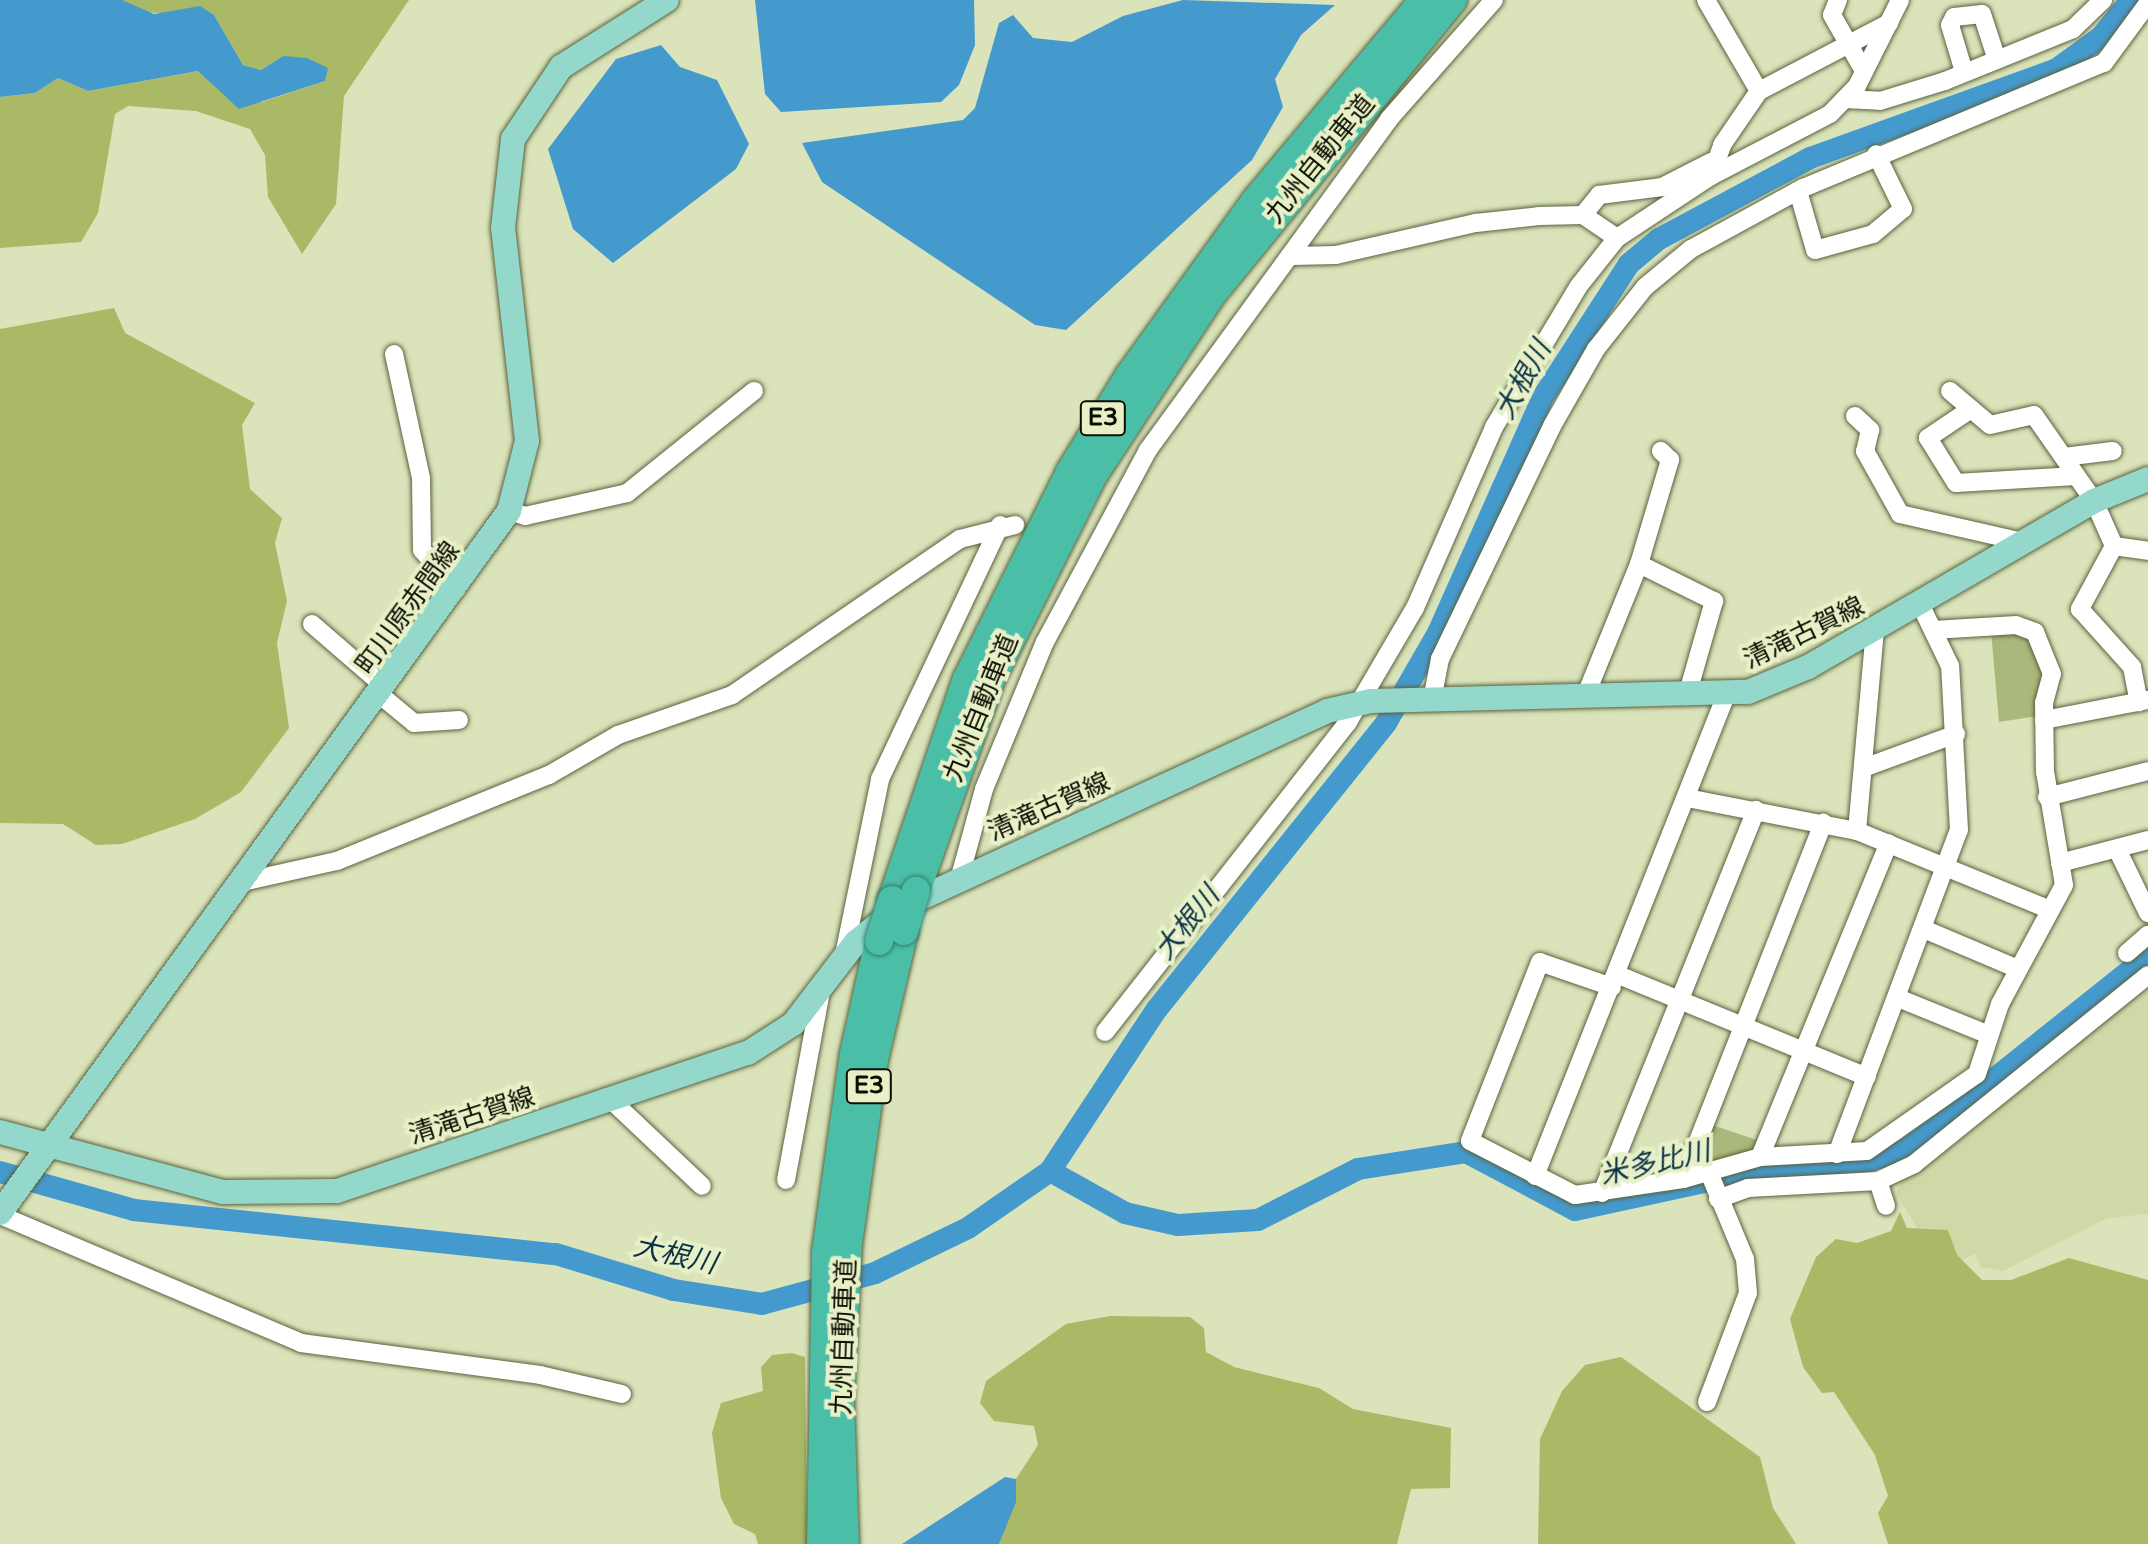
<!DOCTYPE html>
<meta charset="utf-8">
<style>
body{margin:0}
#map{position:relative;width:2148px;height:1544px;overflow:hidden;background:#dae3b9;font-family:"Varela Round","Noto Sans JP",sans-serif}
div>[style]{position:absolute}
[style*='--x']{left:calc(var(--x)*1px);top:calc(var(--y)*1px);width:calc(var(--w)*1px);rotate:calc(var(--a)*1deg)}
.built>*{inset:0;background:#cfd9a8}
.green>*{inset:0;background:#abb87b}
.forest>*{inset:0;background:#a9b965}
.water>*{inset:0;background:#459acd}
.river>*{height:22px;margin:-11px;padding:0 11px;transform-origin:11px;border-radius:11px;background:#459acd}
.roads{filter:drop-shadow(0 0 2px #5a623d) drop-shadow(0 0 2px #5a623d)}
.minor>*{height:18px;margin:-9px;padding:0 9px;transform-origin:9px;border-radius:9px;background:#fff}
.major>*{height:24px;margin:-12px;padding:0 12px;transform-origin:12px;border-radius:12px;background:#93d8cb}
.highway>*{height:28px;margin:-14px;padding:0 14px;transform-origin:14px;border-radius:14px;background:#4bbea8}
.bridges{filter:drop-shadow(0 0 2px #35806e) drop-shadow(0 0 2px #35806e)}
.highway-bridge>*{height:28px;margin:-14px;padding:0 14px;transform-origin:14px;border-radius:14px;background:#4bbea8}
span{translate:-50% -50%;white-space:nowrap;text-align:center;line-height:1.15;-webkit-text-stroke:8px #e7f0c6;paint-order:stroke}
.shield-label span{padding:2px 6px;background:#e7f0c6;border:2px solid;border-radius:6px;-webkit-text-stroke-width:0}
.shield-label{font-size:24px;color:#0c0e02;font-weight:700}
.street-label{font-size:26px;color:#0c0e02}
.water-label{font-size:28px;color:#0c3247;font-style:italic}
</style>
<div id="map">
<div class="built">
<i style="clip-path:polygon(2148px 985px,2148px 1214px,2107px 1218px,2003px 1271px,1981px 1267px,1975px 1254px,1942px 1270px,1896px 1193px,1901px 1182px)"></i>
</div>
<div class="green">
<i style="clip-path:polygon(2020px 629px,2045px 659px,2038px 716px,1999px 722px,1991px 631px)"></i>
<i style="clip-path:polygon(1709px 1124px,1763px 1142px,1759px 1152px,1692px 1172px)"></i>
</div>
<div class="forest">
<i style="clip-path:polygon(122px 0,409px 0,344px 96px,336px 204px,302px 254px,268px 197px,265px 155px,250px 129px,196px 111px,128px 106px,115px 114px,98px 213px,81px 242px,0 248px,0 97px,35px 93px,58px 78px,88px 91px,199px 71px,226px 94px,262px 102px,325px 81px,283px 56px,261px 70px,243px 65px,214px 15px,136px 12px)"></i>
<i style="clip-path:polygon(114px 308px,125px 333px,255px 403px,242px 425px,250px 489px,282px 518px,275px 543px,287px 601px,277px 643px,289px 728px,241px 792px,195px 819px,122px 844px,96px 845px,63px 824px,0 823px,0 329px)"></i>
<i style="clip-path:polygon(1900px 1212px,1907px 1228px,1948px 1230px,1957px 1255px,1982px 1280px,2011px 1280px,2069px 1258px,2148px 1280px,2148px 1544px,1888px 1544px,1878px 1513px,1888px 1496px,1875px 1455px,1834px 1392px,1822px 1393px,1803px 1367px,1790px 1319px,1816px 1257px,1836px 1239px,1857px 1243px,1891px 1231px)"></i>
<i style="clip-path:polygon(1110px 1316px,1190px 1317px,1204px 1328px,1206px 1352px,1234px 1367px,1319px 1388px,1353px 1409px,1451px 1428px,1450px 1488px,1411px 1489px,1397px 1544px,999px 1544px,1016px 1479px,1038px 1445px,1034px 1426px,994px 1421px,980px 1403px,986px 1381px,1066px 1324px)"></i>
<i style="clip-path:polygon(792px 1353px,805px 1357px,807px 1544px,758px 1544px,755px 1534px,734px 1524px,721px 1498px,712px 1433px,721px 1403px,763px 1391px,761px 1367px,772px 1355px)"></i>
<i style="clip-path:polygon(1621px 1357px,1760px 1457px,1773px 1508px,1796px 1544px,1538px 1544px,1540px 1439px,1562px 1391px,1585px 1365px)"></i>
</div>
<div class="water">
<i style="clip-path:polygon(0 0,122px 0,154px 14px,200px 6px,214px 15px,243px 65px,261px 70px,283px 56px,307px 58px,328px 68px,325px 81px,239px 109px,198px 71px,88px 91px,58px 78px,35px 93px,0 97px)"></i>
<i style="clip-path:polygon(974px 0,975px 45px,959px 85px,941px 102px,781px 112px,765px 94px,755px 0)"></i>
<i style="clip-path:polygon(1183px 0,1335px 5px,1301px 35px,1275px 79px,1283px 107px,1252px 160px,1066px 330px,1035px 325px,822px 182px,802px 143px,963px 120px,975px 108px,999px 23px,1013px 15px,1033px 38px,1072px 42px,1123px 16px)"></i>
<i style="clip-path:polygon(661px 45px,680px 67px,717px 80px,749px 144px,736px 169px,613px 263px,573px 229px,548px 149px,616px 59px)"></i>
<i style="clip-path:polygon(1005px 1477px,1016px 1479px,1016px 1502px,999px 1544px,902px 1544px)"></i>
</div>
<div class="river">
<i style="--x:1050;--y:1171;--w:86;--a:29.2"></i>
<i style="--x:1125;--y:1213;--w:54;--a:12.8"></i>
<i style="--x:1178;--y:1225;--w:80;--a:-3.6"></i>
<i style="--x:1258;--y:1220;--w:112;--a:-27"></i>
<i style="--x:1358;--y:1169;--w:109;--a:-8.9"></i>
<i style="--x:1466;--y:1152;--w:123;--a:28"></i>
<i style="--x:1575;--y:1210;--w:170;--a:-12.2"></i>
<i style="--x:1741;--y:1174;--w:104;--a:-3.3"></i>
<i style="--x:1845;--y:1168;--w:63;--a:-16.7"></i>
<i style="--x:1905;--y:1150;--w:311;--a:-38.6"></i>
<i style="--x:0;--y:1172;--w:139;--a:15.8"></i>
<i style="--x:134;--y:1210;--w:424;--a:6"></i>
<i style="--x:556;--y:1254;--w:123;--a:17"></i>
<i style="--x:674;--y:1290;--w:89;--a:9"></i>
<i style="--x:762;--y:1304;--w:117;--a:-15.3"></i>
<i style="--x:875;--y:1273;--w:103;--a:-25.8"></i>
<i style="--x:968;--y:1228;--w:100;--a:-34.8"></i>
<i style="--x:1050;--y:1171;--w:194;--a:-56.6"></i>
<i style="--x:1157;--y:1009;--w:366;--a:-51.3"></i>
<i style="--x:1386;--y:723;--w:104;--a:-60"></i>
<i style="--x:1438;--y:633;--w:258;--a:-66"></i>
<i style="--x:1543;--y:397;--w:158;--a:-57.1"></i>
<i style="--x:1629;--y:264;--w:39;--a:-40"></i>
<i style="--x:1659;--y:239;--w:171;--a:-28.2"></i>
<i style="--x:1810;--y:158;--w:263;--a:-19.8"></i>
<i style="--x:2057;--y:69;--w:54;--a:-36"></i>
<i style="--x:2101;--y:37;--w:48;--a:-51"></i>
</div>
<div class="roads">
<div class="minor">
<i style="--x:1706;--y:0;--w:105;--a:59.8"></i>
<i style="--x:1838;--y:0;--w:16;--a:112"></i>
<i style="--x:1832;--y:15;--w:64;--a:60.3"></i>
<i style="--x:1964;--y:72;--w:49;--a:-106.6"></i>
<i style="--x:1950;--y:25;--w:9;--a:-63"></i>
<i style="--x:1954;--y:17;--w:28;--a:-6"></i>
<i style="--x:1982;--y:14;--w:48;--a:71.9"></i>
<i style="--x:1845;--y:99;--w:35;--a:3"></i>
<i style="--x:1880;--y:101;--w:68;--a:-17.1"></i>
<i style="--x:1945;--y:81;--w:138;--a:-22.1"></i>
<i style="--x:2073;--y:29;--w:42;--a:-44"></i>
<i style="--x:1711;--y:176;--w:33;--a:-70"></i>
<i style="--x:1722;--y:145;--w:65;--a:-55.6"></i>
<i style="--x:1759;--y:91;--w:147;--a:-27.6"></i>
<i style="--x:1798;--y:191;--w:61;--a:73.9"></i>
<i style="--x:1815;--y:250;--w:60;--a:-15.4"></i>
<i style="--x:1873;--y:234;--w:39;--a:-40"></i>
<i style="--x:1903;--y:209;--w:61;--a:-116.1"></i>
<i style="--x:1583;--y:215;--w:26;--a:-51"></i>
<i style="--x:1599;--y:195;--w:64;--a:-7.2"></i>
<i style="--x:1662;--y:187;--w:55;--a:-27"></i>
<i style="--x:1292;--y:256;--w:44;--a:-1.3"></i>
<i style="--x:1336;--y:255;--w:144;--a:-12.9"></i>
<i style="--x:1476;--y:223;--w:63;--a:-6.3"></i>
<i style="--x:1539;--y:216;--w:44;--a:-1.3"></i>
<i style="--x:1583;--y:215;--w:41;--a:34.1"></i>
<i style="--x:394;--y:354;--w:127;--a:77.7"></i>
<i style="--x:421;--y:478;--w:72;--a:89.2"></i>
<i style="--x:422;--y:550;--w:52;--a:48.1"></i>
<i style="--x:1950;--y:391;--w:52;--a:40.4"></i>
<i style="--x:1990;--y:425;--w:45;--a:-12.8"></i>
<i style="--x:2034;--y:415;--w:105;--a:55.1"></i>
<i style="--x:2094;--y:501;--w:49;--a:66"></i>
<i style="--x:2114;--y:546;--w:34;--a:8"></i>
<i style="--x:1971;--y:409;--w:52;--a:146"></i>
<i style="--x:1928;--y:438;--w:53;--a:58.1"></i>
<i style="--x:1956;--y:483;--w:120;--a:-3.3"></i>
<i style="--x:1855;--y:416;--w:21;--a:43"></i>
<i style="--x:1870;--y:430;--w:22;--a:103"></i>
<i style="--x:1865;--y:451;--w:72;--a:60.9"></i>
<i style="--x:1900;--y:514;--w:126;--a:12.8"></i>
<i style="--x:2064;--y:457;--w:49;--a:-7"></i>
<i style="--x:509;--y:511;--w:17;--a:17"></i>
<i style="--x:525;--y:516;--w:105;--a:-12.7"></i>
<i style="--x:627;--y:493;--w:163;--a:-38.8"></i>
<i style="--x:2114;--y:546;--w:72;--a:118.4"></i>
<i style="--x:2080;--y:609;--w:78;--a:48.1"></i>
<i style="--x:2132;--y:667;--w:36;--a:79"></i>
<i style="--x:1639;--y:564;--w:84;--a:26.3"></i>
<i style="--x:1714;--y:601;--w:99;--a:105.9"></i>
<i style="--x:312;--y:624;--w:96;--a:40.8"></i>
<i style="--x:379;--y:694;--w:45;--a:39.6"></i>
<i style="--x:414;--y:723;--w:45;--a:-3.8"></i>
<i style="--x:1585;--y:697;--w:144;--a:-67.9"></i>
<i style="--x:1639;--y:564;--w:109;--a:-73.4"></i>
<i style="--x:1670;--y:460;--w:13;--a:-135"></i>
<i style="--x:1432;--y:700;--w:42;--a:-79"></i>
<i style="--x:1440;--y:659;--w:259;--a:-64.3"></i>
<i style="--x:1552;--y:426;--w:89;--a:-60.3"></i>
<i style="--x:1596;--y:349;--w:79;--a:-51.7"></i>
<i style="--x:1645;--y:287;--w:60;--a:-39.6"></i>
<i style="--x:1691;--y:249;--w:128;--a:-28.6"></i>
<i style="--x:1803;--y:188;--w:326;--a:-22.6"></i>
<i style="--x:2104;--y:63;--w:74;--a:-53.7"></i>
<i style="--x:2044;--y:720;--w:106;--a:-10.9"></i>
<i style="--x:1866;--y:767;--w:96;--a:-20.1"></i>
<i style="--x:2047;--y:797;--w:104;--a:-14.4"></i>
<i style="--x:1687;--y:798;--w:173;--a:11"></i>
<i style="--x:1857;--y:831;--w:209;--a:22.2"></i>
<i style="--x:1857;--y:831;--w:202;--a:-84.9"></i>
<i style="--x:2118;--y:851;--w:69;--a:64.2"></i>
<i style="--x:2060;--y:863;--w:91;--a:-14.6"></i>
<i style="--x:959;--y:880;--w:94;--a:-74.6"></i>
<i style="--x:984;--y:789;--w:159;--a:-67.5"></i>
<i style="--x:1045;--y:642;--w:218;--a:-61.8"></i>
<i style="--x:1148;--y:450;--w:409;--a:-53.9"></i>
<i style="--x:1389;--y:119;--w:159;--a:-48.6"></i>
<i style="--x:242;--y:882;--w:97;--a:-12.5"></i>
<i style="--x:337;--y:861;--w:229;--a:-22.1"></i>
<i style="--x:549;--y:775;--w:80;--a:-30.1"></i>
<i style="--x:618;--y:735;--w:121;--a:-19.3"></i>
<i style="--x:732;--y:695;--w:276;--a:-34.4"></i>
<i style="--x:960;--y:539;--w:57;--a:-14.3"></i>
<i style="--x:1926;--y:930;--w:100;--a:23"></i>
<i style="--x:2127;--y:953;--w:28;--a:-41"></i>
<i style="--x:844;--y:955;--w:180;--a:-78.4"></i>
<i style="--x:880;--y:779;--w:281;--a:-64.7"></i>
<i style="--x:1616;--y:974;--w:271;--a:22.3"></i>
<i style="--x:1612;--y:987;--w:76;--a:-160.9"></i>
<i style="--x:1540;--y:962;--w:192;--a:111.4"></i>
<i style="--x:1470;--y:1141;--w:118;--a:27.2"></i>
<i style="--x:1575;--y:1195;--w:109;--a:-8.4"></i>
<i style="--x:1683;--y:1179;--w:80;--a:-15.9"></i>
<i style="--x:1760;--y:1157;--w:107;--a:-3.2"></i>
<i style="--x:1867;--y:1151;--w:134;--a:-35"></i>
<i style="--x:1977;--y:1074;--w:74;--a:-71.8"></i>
<i style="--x:2000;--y:1004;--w:135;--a:-61.7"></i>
<i style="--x:2064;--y:885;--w:115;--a:-99.5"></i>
<i style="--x:2045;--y:772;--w:69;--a:-90.8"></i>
<i style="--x:2044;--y:703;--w:30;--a:-75"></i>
<i style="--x:2052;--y:674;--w:45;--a:-112"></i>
<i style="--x:2035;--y:632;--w:20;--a:-160"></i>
<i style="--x:2016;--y:625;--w:83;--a:176.6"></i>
<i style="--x:1898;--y:998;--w:98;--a:22.1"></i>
<i style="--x:1105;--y:1032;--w:394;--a:-51.9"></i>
<i style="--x:1348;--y:722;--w:132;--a:-59.6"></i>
<i style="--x:1415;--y:608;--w:197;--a:-66.4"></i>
<i style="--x:1494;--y:427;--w:163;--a:-59"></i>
<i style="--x:1578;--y:287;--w:63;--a:-51.5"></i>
<i style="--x:1617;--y:238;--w:113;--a:-33.4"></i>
<i style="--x:1711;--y:176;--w:134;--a:-27.5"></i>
<i style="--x:1830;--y:114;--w:39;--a:-46"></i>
<i style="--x:1857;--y:86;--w:96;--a:-63.4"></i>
<i style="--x:611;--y:1100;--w:125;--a:43.4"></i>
<i style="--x:1837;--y:1154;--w:346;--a:-69.4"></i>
<i style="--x:1959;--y:830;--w:164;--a:-93.1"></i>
<i style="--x:1950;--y:666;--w:69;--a:-115.8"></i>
<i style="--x:1760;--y:1157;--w:339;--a:-67.7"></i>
<i style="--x:1535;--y:1176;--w:518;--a:-68.34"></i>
<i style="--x:1683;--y:1179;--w:383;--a:-68.5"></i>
<i style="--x:786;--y:1180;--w:191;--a:-79.5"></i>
<i style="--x:1878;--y:1181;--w:26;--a:72"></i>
<i style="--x:1602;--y:1193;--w:413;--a:-68.1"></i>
<i style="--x:1718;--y:1199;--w:32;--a:-20"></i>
<i style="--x:1748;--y:1188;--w:130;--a:-3.1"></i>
<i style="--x:1878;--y:1181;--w:40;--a:-25"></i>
<i style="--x:1914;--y:1164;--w:301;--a:-38.9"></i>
<i style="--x:0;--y:1215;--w:327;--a:23"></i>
<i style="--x:301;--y:1343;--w:241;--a:7.6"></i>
<i style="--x:540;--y:1375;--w:84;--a:13"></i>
<i style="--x:1707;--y:1402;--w:116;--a:-69.4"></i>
<i style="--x:1748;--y:1293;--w:34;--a:-95"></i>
<i style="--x:1745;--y:1259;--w:96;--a:-112.6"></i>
</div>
<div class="major">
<i style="--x:0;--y:1132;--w:231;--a:15.1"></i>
<i style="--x:223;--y:1192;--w:114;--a:-0.5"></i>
<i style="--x:337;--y:1191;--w:434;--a:-18.6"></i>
<i style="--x:748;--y:1053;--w:54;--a:-32.8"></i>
<i style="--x:793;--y:1024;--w:103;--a:-52.5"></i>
<i style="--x:856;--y:942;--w:53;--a:-38.8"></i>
<i style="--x:897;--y:909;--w:473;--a:-24.7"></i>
<i style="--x:1327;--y:711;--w:45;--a:-12.8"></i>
<i style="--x:1371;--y:701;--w:377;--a:-1.4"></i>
<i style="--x:1748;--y:692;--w:65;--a:-22.6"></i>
<i style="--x:1808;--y:667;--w:331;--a:-30.1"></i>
<i style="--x:2094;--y:501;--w:58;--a:-22.2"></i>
<i style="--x:0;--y:1213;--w:867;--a:-54.06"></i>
<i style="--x:509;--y:511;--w:72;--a:-75.6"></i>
<i style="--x:527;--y:441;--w:214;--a:-96.4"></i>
<i style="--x:503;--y:228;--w:90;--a:-83.6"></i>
<i style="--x:513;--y:139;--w:87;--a:-56.3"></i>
<i style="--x:561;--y:67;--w:125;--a:-32.3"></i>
</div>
<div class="highway">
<i style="--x:916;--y:891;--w:225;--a:-70.5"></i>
<i style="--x:991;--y:679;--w:226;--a:-63.4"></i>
<i style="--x:1092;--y:477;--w:220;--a:-56.7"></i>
<i style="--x:1213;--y:293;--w:379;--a:-50.7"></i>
<i style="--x:892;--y:900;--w:233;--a:-71.3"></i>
<i style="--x:967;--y:679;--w:231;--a:-63.5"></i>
<i style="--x:1070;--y:472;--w:113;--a:-58.4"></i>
<i style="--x:1129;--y:376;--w:217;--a:-54.2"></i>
<i style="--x:1256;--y:200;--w:261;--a:-50"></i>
<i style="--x:821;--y:1544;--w:292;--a:-89"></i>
<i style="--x:826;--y:1252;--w:200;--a:-82"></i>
<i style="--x:854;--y:1054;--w:116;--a:-77.5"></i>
<i style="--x:845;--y:1544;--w:144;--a:-92"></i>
<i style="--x:840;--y:1400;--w:156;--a:-87.1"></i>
<i style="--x:848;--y:1244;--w:187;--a:-82"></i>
<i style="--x:874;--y:1059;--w:131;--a:-76.8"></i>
</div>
</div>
<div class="bridges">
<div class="highway-bridge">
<i style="--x:904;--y:931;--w:42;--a:-73.3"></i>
<i style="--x:879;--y:941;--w:43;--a:-72.4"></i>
</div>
</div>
<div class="shield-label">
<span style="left:1103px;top:418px">E3</span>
<span style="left:869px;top:1086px">E3</span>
</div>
<div class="street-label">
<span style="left:1320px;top:159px;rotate:-51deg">九州自動車道</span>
<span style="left:408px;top:608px;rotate:-54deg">町川原赤間線</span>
<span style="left:1804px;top:633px;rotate:-26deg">清滝古賀線</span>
<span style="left:981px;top:708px;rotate:-68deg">九州自動車道</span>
<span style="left:1049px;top:807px;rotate:-24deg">清滝古賀線</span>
<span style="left:472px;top:1116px;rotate:-18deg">清滝古賀線</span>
<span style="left:844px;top:1337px;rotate:-88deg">九州自動車道</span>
</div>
<div class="water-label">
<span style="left:1523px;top:380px;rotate:-61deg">大根川</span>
<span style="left:1187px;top:923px;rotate:-51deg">大根川</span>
<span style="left:1655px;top:1163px;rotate:-13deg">米多比川</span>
<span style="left:675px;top:1255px;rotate:13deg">大根川</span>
</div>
</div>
